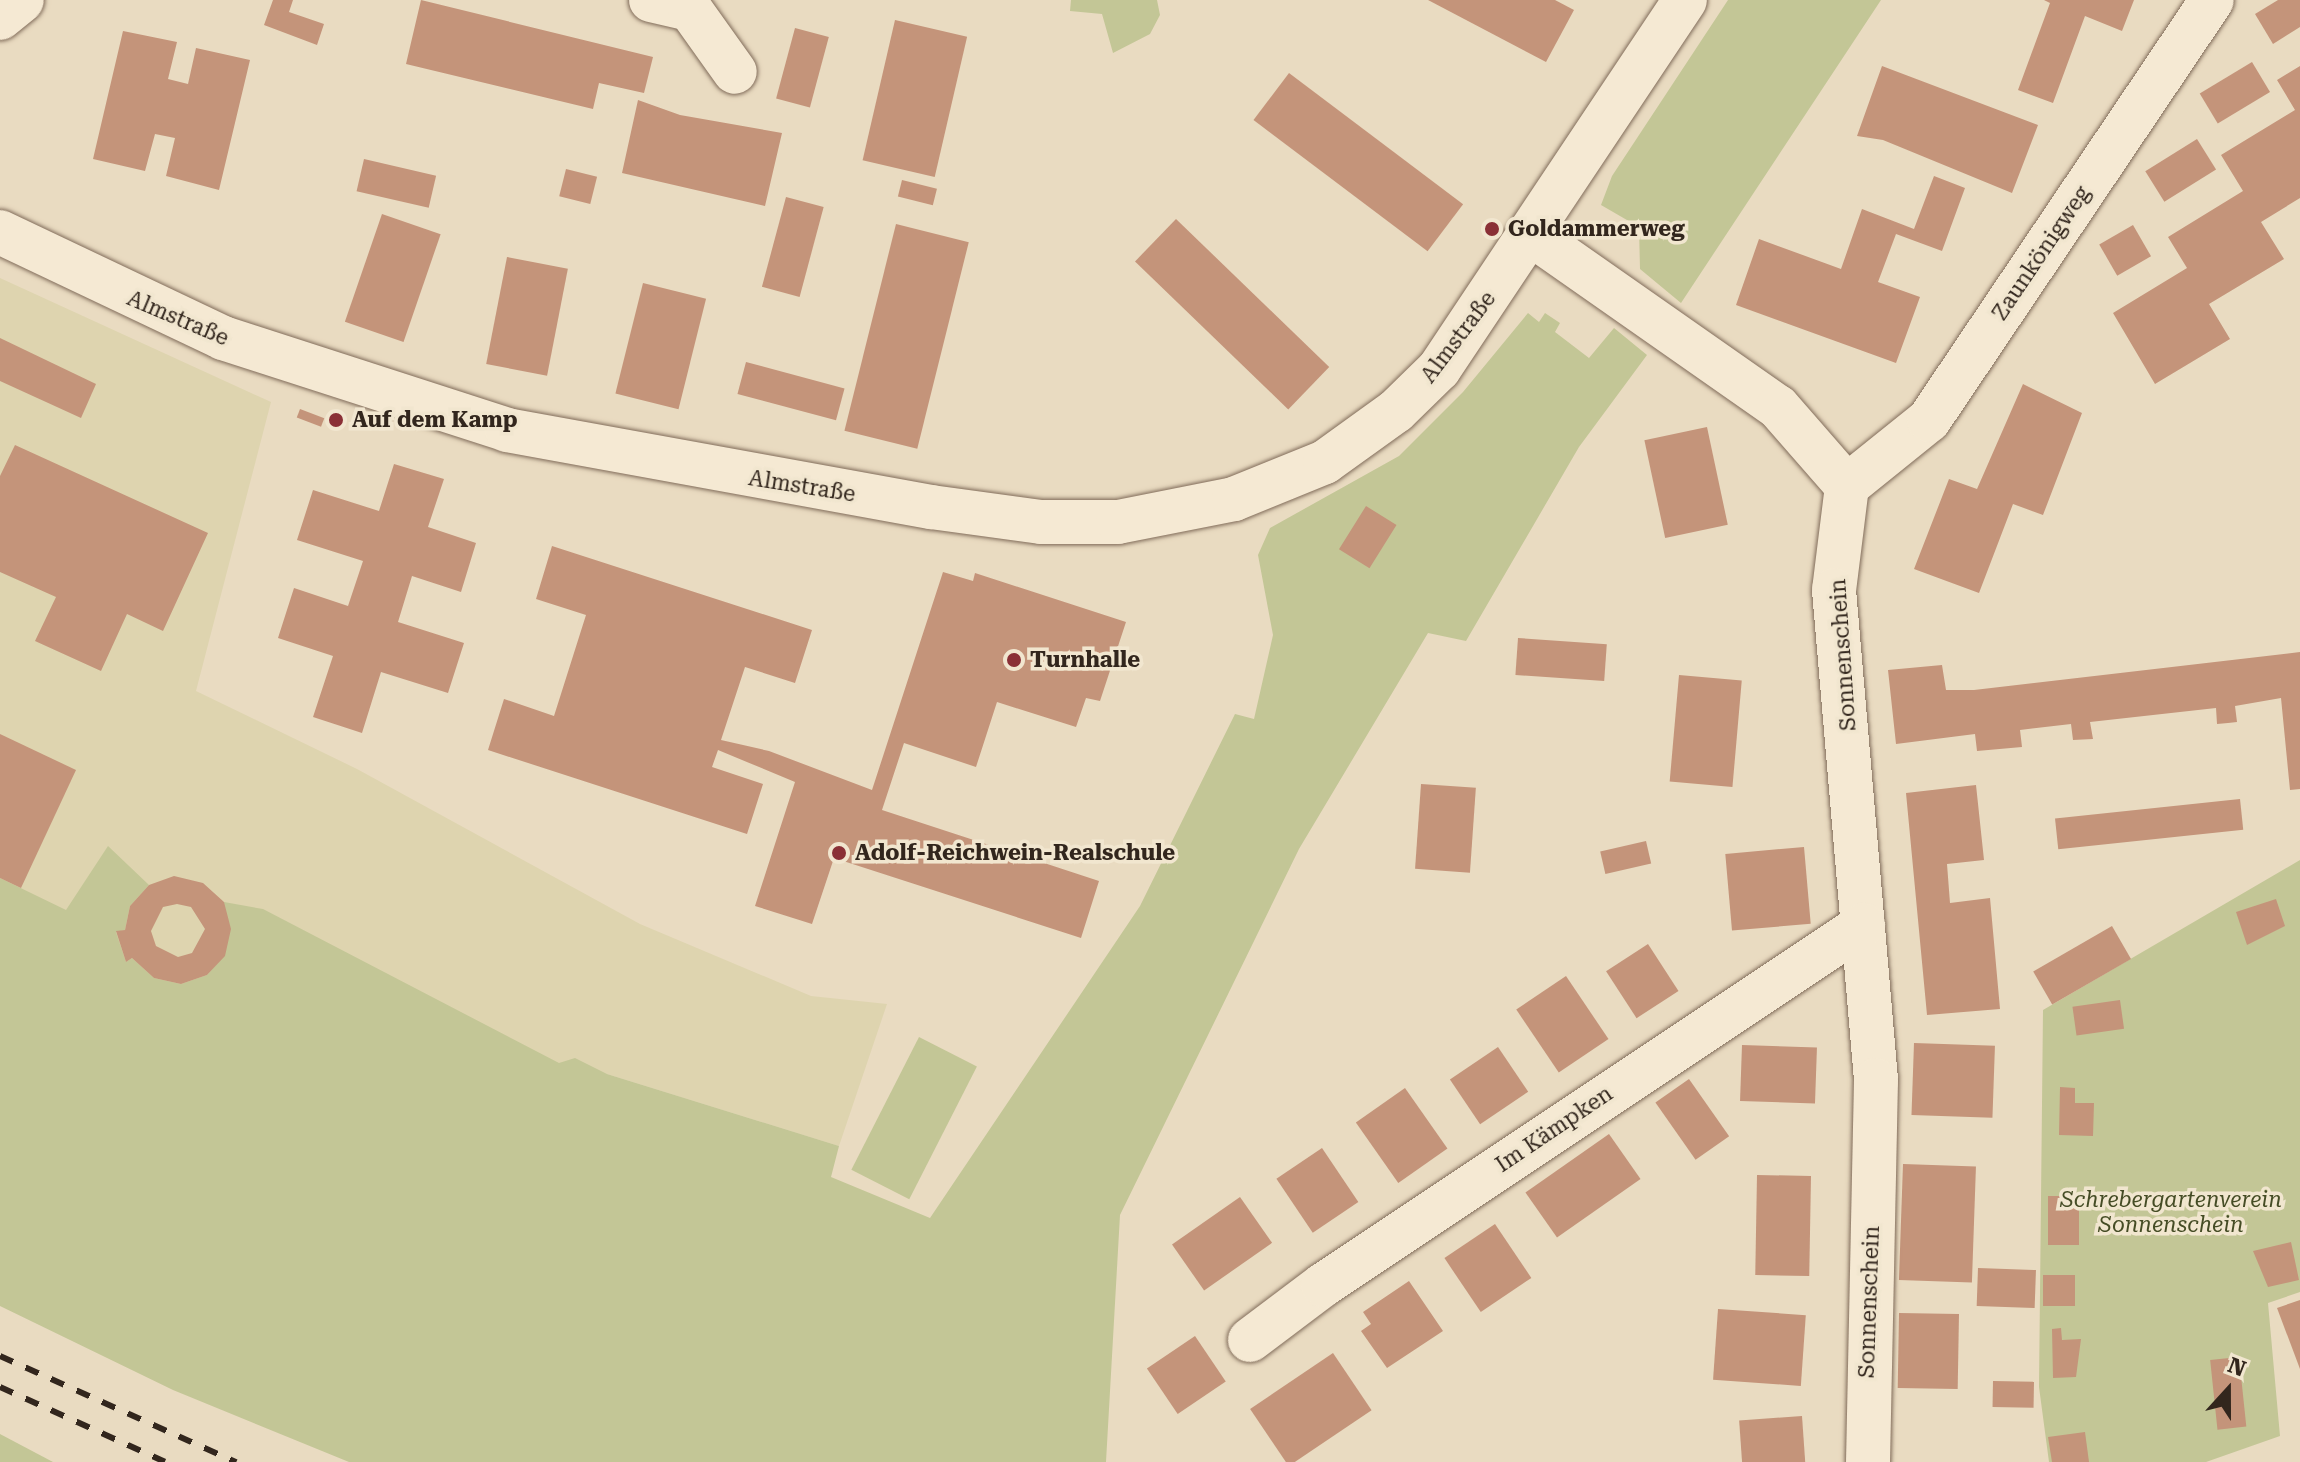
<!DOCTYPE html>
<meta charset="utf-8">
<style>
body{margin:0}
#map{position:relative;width:2300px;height:1462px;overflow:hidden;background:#e9dbc1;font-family:"Roboto Serif",serif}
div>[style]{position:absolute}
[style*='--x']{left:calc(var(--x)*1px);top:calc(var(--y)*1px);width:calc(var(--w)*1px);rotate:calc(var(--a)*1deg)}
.farmland>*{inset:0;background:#ded4af}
.green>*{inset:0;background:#c3c696;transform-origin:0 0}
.building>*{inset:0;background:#c4947a;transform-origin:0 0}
.roads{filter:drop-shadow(0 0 2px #816c5a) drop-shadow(0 0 2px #816c5a)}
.minor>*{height:44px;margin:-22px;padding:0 22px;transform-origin:22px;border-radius:22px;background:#f5e9d3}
.rail>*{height:6px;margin-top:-3px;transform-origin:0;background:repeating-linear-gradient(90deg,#32261d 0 14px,transparent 0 28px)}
.dots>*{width:22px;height:22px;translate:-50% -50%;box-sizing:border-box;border:4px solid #f1e6cf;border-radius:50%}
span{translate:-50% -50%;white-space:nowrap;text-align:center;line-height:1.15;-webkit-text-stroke:7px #f1e6cf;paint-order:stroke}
.poi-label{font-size:22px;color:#32261d;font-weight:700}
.left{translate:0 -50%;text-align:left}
.street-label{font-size:22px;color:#32261d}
.park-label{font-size:22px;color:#454c25;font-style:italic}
.north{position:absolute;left:2188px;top:1350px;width:80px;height:80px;-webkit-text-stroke:6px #f1e6cf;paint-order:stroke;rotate:21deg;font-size:22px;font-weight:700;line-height:32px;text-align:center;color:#32261d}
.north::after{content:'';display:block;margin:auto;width:28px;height:36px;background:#32261d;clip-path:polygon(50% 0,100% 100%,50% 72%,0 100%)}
</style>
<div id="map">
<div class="farmland">
<i style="clip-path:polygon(0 278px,271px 402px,196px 691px,357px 769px,640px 924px,811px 996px,887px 1004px,839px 1146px,607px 1074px,184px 1020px,0 930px)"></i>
</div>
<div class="green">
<i style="clip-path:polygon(1071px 0,1157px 0,1160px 15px,1150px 34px,1113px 53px,1102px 14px,1070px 11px)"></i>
<i style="clip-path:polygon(1728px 0,1881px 0,1681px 303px,1640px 269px,1639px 227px,1601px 205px,1612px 176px)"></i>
<i style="clip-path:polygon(1528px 313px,1539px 322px,1545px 313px,1560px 323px,1555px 332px,1589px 358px,1614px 328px,1647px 355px,1579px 447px,1466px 641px,1428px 633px,1299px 849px,1120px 1215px,1106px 1462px,349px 1462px,173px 1390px,0 1306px,0 878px,66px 910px,108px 846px,149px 885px,130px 906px,125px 930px,116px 932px,126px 962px,132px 958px,154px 978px,181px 984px,207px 975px,224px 956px,224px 902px,263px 909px,559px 1063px,575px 1058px,607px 1074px,839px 1146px,831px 1177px,930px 1218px,1140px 906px,1235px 714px,1254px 719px,1273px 635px,1258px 555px,1270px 528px,1399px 456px,1463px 392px)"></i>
<i style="clip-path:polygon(2300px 860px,2300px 1292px,2268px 1303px,2280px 1436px,2206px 1462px,2049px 1462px,2039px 1387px,2043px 1010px)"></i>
<i style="left:919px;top:1037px;width:65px;height:149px;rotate:27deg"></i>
<i style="clip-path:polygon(0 1434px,53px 1462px,0 1462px)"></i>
</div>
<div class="building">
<i style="clip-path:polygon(273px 0,293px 0,289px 12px,324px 24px,317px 45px,264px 25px)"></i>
<i style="clip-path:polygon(421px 0,653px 57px,644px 93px,599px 83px,593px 109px,406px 64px)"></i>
<i style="clip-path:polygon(1428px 0,1555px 0,1574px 10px,1546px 62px)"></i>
<i style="clip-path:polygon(2044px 0,2134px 0,2122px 31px,2085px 16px,2053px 103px,2018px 90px,2050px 3px)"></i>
<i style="clip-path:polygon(2278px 0,2300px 0,2300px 27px,2273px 44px,2255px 14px)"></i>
<i style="left:895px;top:20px;width:74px;height:144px;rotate:13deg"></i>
<i style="left:795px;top:28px;width:35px;height:73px;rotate:15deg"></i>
<i style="clip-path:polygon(123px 31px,177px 42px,168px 79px,188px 84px,196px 48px,250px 60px,219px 190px,166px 176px,175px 138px,155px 134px,145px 171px,93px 159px)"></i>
<i style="left:2252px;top:62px;width:35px;height:61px;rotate:59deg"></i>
<i style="clip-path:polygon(1882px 66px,2038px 125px,2012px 193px,1883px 140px,1857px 136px)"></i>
<i style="clip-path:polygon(2300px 66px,2300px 198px,2261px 222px,2284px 259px,2209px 304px,2230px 339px,2155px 384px,2113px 313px,2187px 268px,2168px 237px,2243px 191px,2221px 155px,2295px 110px,2277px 80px)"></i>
<i style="left:1289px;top:73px;width:218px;height:59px;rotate:37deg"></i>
<i style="clip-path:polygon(638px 100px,680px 115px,782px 133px,765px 206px,622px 173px)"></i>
<i style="left:2197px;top:139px;width:36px;height:61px;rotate:58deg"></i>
<i style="left:364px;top:159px;width:74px;height:33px;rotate:13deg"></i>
<i style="left:566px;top:169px;width:32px;height:28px;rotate:14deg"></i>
<i style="clip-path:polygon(1934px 176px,1965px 188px,1942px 251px,1896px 234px,1878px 282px,1920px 297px,1896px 363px,1736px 305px,1759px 239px,1841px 269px,1862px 209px,1914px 229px)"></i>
<i style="left:902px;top:180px;width:36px;height:17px;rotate:14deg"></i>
<i style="left:786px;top:197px;width:39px;height:93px;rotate:15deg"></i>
<i style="left:382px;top:214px;width:62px;height:114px;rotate:19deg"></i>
<i style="left:1176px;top:219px;width:213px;height:59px;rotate:44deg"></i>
<i style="left:896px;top:224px;width:75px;height:213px;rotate:14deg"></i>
<i style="left:2133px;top:225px;width:36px;height:39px;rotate:60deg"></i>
<i style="left:507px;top:257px;width:62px;height:109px;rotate:11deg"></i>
<i style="left:643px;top:283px;width:65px;height:114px;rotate:14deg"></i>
<i style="clip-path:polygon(0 338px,96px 384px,81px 418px,0 381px)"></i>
<i style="left:746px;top:362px;width:102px;height:33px;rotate:15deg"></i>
<i style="clip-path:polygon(2023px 384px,2082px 413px,2043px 515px,2013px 504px,1979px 593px,1914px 569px,1949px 479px,1977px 489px)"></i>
<i style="left:300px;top:409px;width:26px;height:9px;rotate:21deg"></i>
<i style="left:1707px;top:427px;width:100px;height:64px;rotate:78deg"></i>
<i style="clip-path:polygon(15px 445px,208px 533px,163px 631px,127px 614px,101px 671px,35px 641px,56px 597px,0 572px,0 476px)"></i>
<i style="clip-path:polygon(394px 464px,444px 479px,428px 527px,476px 543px,461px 592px,412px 576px,398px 622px,464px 643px,448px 693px,381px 672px,362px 733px,313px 717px,333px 656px,278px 638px,294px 588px,348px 606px,363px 561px,297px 540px,313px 490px,379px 511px)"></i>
<i style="left:1366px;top:506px;width:36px;height:51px;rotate:32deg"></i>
<i style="clip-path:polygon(552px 546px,812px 630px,795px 683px,745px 667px,721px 740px,769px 751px,872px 790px,943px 572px,973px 581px,975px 573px,1126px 622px,1100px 701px,1086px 698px,1076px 727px,997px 702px,976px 767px,904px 743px,882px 810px,1099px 881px,1081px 938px,834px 858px,812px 924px,755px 906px,795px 782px,718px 750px,712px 767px,763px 784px,747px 834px,488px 750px,504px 699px,554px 716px,586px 615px,536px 599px)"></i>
<i style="left:1518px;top:638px;width:89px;height:37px;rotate:4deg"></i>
<i style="clip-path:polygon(2300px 652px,2300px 789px,2290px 790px,2281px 698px,2235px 706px,2237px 722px,2228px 723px,2217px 724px,2216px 708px,2090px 722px,2093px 739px,2073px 740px,2071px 724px,2020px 730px,2022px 747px,1977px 751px,1975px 734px,1896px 744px,1888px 670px,1942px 665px,1946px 690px,1974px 690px)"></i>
<i style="left:1679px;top:675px;width:63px;height:107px;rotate:5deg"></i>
<i style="clip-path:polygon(0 734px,76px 770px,21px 888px,0 878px)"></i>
<i style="left:1421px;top:784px;width:55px;height:85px;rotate:4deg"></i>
<i style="clip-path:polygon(1976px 785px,1984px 860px,1947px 864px,1950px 903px,1990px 898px,2000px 1009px,1927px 1015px,1906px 793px)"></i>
<i style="left:2240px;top:799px;width:31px;height:186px;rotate:84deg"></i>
<i style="left:1646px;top:841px;width:23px;height:47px;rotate:77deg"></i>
<i style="left:1804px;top:847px;width:77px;height:79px;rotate:85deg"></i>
<i style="clip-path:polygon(evenodd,174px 876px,203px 883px,224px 902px,231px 929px,225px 956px,207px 975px,181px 984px,154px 978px,132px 958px,126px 962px,116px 931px,125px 930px,130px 906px,149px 885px,174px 876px,177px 904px,191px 907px,205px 929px,192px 953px,178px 957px,156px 946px,151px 931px,163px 907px,177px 904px)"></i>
<i style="clip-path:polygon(2276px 899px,2285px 926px,2247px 945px,2236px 912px)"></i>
<i style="left:2112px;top:926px;width:38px;height:91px;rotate:60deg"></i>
<i style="left:1648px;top:944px;width:56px;height:50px;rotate:57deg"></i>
<i style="left:1566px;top:976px;width:76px;height:60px;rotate:56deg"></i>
<i style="left:2120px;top:1000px;width:29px;height:48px;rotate:82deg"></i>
<i style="left:1914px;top:1043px;width:81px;height:72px;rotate:2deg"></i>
<i style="left:1742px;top:1045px;width:75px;height:56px;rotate:2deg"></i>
<i style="left:1498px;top:1047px;width:54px;height:58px;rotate:56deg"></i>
<i style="left:1689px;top:1079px;width:70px;height:41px;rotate:55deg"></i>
<i style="clip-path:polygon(2060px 1087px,2075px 1088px,2075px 1103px,2094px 1103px,2093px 1136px,2059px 1135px)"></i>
<i style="left:1405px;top:1088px;width:74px;height:60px;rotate:55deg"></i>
<i style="left:1609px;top:1134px;width:55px;height:102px;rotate:55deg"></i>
<i style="left:1322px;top:1148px;width:65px;height:55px;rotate:56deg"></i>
<i style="left:1903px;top:1164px;width:73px;height:116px;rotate:2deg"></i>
<i style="left:1757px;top:1175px;width:54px;height:100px;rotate:1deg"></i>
<i style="left:2048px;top:1196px;width:31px;height:49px"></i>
<i style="left:1240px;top:1197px;width:56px;height:83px;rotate:55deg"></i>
<i style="left:1495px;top:1224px;width:65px;height:61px;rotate:56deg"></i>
<i style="clip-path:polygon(2291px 1242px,2299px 1280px,2268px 1287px,2253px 1251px)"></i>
<i style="left:1978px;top:1268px;width:58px;height:38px;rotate:2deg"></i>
<i style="left:2043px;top:1275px;width:32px;height:31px"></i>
<i style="clip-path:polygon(1409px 1281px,1443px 1331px,1387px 1368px,1361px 1331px,1371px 1324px,1363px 1312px)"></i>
<i style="clip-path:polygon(2300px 1300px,2300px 1369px,2277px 1308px)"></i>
<i style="left:1718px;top:1309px;width:88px;height:71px;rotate:4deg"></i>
<i style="left:1899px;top:1313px;width:60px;height:75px;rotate:1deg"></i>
<i style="clip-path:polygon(2061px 1328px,2062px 1340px,2081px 1339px,2076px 1377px,2053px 1378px,2052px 1329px)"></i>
<i style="left:1195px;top:1336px;width:55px;height:58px;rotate:56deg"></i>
<i style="left:1333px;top:1353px;width:69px;height:100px;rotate:56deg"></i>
<i style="left:2239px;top:1357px;width:70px;height:29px;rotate:84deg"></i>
<i style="left:1993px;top:1381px;width:41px;height:26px;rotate:1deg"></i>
<i style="left:1802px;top:1416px;width:46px;height:63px;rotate:86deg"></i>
<i style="clip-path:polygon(2085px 1432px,2089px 1462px,2052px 1462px,2048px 1437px)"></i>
</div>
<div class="roads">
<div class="minor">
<i style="--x:651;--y:0;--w:40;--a:13"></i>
<i style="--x:690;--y:9;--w:77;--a:54.5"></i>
<i style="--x:0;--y:18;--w:28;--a:-39"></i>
<i style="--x:0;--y:232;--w:247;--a:25.4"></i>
<i style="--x:223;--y:338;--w:299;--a:17.9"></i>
<i style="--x:507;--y:430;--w:431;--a:10.3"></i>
<i style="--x:931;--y:507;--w:111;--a:7.8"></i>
<i style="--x:1041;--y:522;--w:77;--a:0"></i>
<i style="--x:1118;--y:522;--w:118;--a:-11.2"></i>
<i style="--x:1234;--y:499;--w:98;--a:-22.1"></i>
<i style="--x:1325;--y:462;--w:87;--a:-35.7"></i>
<i style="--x:1396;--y:411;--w:60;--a:-44.3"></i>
<i style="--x:1439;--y:369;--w:443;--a:-56.3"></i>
<i style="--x:1532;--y:235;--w:300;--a:35"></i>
<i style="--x:1778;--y:407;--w:105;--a:48.9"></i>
<i style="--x:1847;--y:486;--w:105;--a:97.1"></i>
<i style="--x:1834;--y:590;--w:492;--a:85.1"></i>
<i style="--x:1876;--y:1080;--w:382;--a:91.2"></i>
<i style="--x:1847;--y:486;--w:105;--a:-38.8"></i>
<i style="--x:1929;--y:420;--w:506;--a:-56.03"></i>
<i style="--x:1250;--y:1340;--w:91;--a:-37"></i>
<i style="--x:1323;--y:1285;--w:649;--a:-33.69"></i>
</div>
</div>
<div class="rail">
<i style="--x:0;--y:1356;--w:259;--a:24.2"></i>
<i style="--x:0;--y:1387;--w:181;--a:24.4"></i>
</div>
<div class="dots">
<i style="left:1492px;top:229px;background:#8a3036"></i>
<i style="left:336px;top:420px;background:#8a3036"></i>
<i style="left:1014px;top:660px;background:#8a3036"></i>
<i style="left:839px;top:853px;background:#8a3036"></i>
</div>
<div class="poi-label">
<span class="left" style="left:1508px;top:229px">Goldammerweg</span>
<span class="left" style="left:352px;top:420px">Auf dem Kamp</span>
<span class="left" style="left:1030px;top:660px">Turnhalle</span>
<span class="left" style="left:855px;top:853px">Adolf-Reichwein-Realschule</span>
</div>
<div class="street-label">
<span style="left:2041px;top:253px;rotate:-56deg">Zaunkönigweg</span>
<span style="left:178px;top:318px;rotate:23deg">Almstraße</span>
<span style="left:1458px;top:337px;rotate:-53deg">Almstraße</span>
<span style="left:802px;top:486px;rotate:9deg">Almstraße</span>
<span style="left:1843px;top:655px;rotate:-94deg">Sonnenschein</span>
<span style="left:1554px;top:1129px;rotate:-34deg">Im Kämpken</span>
<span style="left:1869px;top:1302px;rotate:-88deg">Sonnenschein</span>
</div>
<div class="park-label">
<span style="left:2171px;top:1212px">Schrebergartenverein<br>Sonnenschein</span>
</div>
<div class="north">N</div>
</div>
